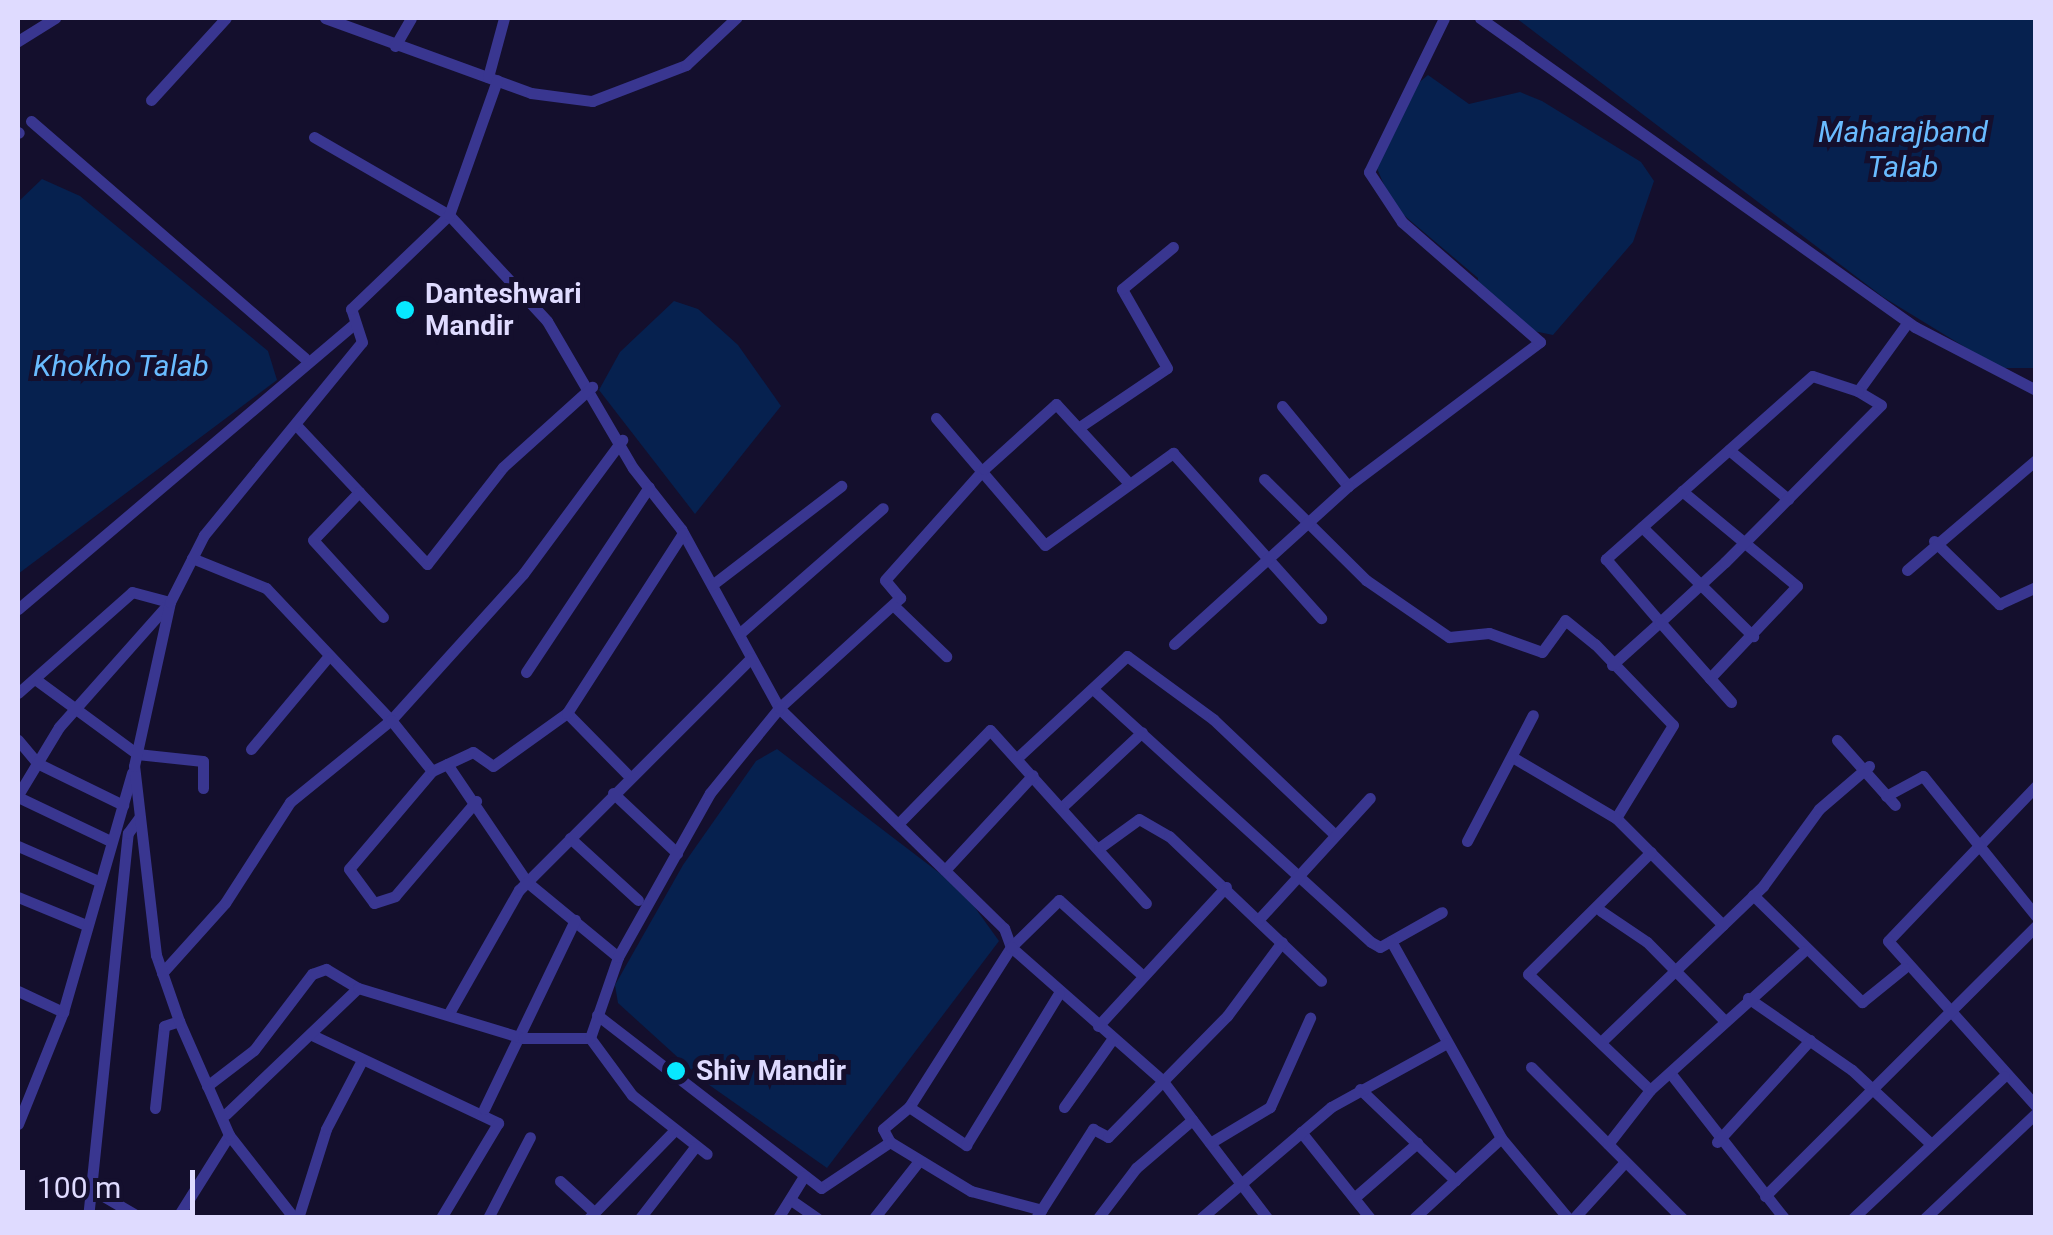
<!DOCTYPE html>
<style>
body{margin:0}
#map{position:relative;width:2053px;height:1235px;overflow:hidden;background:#140f2d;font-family:Roboto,sans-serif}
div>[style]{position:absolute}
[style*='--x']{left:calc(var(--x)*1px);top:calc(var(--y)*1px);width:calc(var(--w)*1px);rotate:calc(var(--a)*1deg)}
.water>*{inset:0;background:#06214f}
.minor>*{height:11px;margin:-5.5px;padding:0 5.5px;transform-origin:5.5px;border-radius:5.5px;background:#393690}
.dots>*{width:28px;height:28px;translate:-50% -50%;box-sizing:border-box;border:5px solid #140f2d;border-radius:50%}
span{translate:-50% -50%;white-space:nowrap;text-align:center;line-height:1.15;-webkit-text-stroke:10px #140f2d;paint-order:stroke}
.poi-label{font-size:28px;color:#dfdbff;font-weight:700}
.left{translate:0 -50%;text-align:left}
.water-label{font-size:30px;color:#69bbff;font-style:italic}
.frame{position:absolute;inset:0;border:20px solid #dfdbff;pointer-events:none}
.scale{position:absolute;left:20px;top:1170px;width:175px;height:45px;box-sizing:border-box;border:5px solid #dfdbff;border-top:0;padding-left:12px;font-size:30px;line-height:35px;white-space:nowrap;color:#dfdbff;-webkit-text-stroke:8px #140f2d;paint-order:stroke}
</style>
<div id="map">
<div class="water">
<i style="clip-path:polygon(1516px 18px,2035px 18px,2035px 368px,1999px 368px,1883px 297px)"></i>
<i style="clip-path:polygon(1428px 75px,1469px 104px,1520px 92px,1542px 101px,1641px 162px,1654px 181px,1633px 242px,1553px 335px,1524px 329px,1478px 296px,1478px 278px,1393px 206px,1376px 166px,1409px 91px)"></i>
<i style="clip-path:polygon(42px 179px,80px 196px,268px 351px,277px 380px,18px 574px,18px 202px)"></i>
<i style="clip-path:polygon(674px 301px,698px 309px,738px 345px,781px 406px,695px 514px,599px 390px,620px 352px)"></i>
<i style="clip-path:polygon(777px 749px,963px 891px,999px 941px,827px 1168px,705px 1082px,618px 1003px,615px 985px,683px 865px,756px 761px)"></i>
</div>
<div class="minor">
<i style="--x:325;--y:18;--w:219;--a:20"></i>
<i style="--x:531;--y:93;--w:62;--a:7.5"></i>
<i style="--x:592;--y:101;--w:101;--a:-21"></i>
<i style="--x:686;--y:65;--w:69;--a:-43.2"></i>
<i style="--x:1480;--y:18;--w:534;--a:35.39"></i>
<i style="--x:1915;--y:327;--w:136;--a:27.5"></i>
<i style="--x:18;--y:41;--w:44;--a:-31.9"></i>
<i style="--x:395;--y:46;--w:32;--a:-60"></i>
<i style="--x:488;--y:77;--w:61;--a:-74.8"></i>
<i style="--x:151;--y:100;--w:111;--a:-47.6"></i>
<i style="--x:31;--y:121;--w:362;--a:40.9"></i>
<i style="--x:18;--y:132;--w:1;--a:45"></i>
<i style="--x:314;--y:137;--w:156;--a:30"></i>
<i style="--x:449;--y:215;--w:144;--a:47.2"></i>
<i style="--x:547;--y:321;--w:170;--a:59.7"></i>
<i style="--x:633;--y:468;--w:78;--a:51.8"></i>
<i style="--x:681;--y:529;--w:204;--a:61.3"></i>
<i style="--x:779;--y:708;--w:315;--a:44.4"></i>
<i style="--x:1004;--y:928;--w:20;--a:70"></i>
<i style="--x:1011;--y:947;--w:190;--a:122.5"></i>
<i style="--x:909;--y:1107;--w:34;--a:140"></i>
<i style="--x:883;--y:1129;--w:15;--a:62"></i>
<i style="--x:890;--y:1142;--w:83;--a:146.3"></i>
<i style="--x:821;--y:1188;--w:283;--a:-142.3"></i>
<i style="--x:1858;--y:391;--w:85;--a:-54.1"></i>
<i style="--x:1282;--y:406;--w:104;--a:50.5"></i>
<i style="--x:1348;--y:486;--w:240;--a:-36.9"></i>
<i style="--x:1540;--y:342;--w:183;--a:-139"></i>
<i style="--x:1402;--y:222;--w:60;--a:-123.4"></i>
<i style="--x:1369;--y:172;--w:171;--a:-64"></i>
<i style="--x:936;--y:418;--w:167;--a:49.4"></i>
<i style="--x:1045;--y:545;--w:158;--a:-35.7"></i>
<i style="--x:1173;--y:453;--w:222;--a:48.1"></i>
<i style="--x:297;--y:426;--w:91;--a:46.8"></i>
<i style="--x:359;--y:492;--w:66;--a:133.8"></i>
<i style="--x:313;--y:540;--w:104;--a:47.7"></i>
<i style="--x:1078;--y:428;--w:107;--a:-34"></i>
<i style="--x:1167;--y:368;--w:91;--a:-119.7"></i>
<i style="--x:1122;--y:289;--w:66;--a:-39.5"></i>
<i style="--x:1729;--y:450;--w:77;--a:39.7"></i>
<i style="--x:1264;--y:479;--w:144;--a:44.7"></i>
<i style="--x:1366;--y:580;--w:101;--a:34.5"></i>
<i style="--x:1449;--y:637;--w:40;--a:-5.7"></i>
<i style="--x:1489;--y:633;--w:56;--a:19.7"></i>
<i style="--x:1542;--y:652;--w:39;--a:-54"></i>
<i style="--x:1565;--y:620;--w:38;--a:39"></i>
<i style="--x:1595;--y:644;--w:112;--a:46.1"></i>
<i style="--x:1673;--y:725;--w:109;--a:121.5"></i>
<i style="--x:1616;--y:818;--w:151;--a:45"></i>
<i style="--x:1682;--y:491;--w:149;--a:39.6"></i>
<i style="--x:1797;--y:586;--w:127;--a:133.4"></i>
<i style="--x:359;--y:492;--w:99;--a:46.6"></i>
<i style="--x:427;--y:564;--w:123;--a:-51.9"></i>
<i style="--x:503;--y:467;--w:120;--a:-42"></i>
<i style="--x:1642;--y:527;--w:156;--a:44.5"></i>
<i style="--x:1934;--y:541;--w:91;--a:44.1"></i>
<i style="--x:1999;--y:604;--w:41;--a:-24.7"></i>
<i style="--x:192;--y:558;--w:80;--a:22.1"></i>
<i style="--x:266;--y:588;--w:182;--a:46.6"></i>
<i style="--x:391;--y:720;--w:197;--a:-47.9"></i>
<i style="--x:523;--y:574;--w:167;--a:-53.5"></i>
<i style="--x:1907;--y:570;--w:170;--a:-40.5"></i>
<i style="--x:712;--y:585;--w:163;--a:-37.5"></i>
<i style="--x:893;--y:605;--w:74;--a:43.9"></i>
<i style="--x:18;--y:609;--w:441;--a:-40.3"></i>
<i style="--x:739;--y:634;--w:191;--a:-41.2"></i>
<i style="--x:1174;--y:644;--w:235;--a:-42.2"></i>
<i style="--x:1612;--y:665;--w:64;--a:-41.9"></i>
<i style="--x:1660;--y:622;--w:88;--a:-42.7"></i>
<i style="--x:1725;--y:562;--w:221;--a:-45.2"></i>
<i style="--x:1881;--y:405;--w:27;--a:-149"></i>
<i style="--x:1858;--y:391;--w:48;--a:-161.9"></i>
<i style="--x:1812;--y:376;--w:276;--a:138.4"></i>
<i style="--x:1606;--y:559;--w:83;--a:49.4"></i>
<i style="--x:1660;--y:622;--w:107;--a:48.4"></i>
<i style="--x:526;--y:672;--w:222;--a:-56.4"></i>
<i style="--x:35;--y:679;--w:127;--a:36.3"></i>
<i style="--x:137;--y:754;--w:66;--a:6.1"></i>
<i style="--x:203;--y:761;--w:27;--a:90"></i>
<i style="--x:1094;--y:690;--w:374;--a:42.3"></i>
<i style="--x:1371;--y:942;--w:10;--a:29"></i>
<i style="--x:1380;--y:947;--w:71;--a:-29.4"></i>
<i style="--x:18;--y:693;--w:152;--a:-41.5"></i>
<i style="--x:132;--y:592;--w:39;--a:15"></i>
<i style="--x:567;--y:713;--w:88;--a:45.5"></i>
<i style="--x:18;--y:740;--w:30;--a:50"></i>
<i style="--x:37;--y:763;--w:96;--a:26"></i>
<i style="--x:1837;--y:740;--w:87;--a:48.3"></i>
<i style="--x:251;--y:749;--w:119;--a:-50.1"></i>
<i style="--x:1017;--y:758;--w:150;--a:-42.8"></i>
<i style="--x:1127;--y:656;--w:107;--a:36.2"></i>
<i style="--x:1213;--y:719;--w:167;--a:43.5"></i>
<i style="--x:1514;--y:758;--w:118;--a:30.5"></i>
<i style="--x:447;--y:764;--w:143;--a:55.9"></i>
<i style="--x:527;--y:882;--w:118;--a:39.5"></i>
<i style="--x:432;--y:771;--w:128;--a:130.3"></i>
<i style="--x:349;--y:869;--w:42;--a:53.7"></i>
<i style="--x:374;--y:903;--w:22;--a:-18"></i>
<i style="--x:395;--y:896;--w:125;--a:-49.5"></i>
<i style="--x:2036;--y:786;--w:214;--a:133.7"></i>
<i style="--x:1888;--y:941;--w:222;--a:48.1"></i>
<i style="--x:613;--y:793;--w:88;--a:43.2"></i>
<i style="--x:18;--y:795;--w:79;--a:-58.9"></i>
<i style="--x:59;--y:727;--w:167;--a:-48.4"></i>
<i style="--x:1886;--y:796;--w:42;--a:-28.4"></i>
<i style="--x:1923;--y:776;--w:180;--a:51.1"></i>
<i style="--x:18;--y:797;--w:100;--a:25.5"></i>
<i style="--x:1063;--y:806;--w:108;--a:-43.1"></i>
<i style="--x:899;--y:823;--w:130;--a:-45.6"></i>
<i style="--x:990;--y:730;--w:233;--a:48"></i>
<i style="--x:570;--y:838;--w:92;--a:42.4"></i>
<i style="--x:1467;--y:841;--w:142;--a:-62.4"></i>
<i style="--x:18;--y:846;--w:87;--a:23.6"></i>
<i style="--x:1099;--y:848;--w:49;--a:-35.9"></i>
<i style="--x:1139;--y:819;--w:34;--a:30"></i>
<i style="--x:1169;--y:836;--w:210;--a:43.6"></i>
<i style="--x:945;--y:870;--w:129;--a:-47.2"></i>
<i style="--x:1753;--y:895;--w:153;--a:44.5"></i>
<i style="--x:1862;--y:1002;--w:54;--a:-39"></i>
<i style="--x:18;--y:897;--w:74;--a:22.4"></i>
<i style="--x:1601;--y:911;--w:55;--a:34"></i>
<i style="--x:1647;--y:942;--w:111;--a:45.4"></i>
<i style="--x:1259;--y:919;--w:164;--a:-47.5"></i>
<i style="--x:1391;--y:941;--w:226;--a:60.8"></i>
<i style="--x:162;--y:973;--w:94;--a:-48"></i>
<i style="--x:225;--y:903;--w:120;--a:-57.2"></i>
<i style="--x:290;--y:802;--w:130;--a:-39.1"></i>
<i style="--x:391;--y:720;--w:65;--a:51.2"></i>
<i style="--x:432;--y:771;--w:45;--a:-24.9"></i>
<i style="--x:473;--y:752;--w:24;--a:35"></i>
<i style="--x:493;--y:766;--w:91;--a:-35.6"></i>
<i style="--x:567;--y:713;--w:214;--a:-57.2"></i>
<i style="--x:1142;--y:975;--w:112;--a:-137.9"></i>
<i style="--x:1059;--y:900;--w:67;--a:135.6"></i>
<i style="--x:1011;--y:947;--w:201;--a:41.4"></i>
<i style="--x:1162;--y:1080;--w:173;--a:52.7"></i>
<i style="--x:18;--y:991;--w:50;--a:25"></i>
<i style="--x:1748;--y:998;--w:126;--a:34.7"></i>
<i style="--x:1852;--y:1070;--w:107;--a:43.1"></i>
<i style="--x:449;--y:1013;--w:142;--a:-60.4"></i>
<i style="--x:519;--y:890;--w:328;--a:-45"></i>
<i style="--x:1098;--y:1026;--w:189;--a:-47.4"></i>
<i style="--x:312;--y:1035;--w:206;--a:25.3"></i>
<i style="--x:498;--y:1123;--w:111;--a:121"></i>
<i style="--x:590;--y:1038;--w:71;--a:53.6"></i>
<i style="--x:632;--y:1095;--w:95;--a:38.2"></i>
<i style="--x:1601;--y:1042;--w:225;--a:-43.9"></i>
<i style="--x:1763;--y:886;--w:95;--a:-54"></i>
<i style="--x:1819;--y:809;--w:66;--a:-40.7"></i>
<i style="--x:1531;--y:1067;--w:214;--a:45"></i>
<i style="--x:1671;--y:1074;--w:183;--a:51.9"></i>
<i style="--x:207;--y:1086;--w:59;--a:-37.5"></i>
<i style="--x:254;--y:1050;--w:96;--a:-52.7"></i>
<i style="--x:312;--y:974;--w:15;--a:-20"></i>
<i style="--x:326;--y:969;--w:37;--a:31"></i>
<i style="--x:1360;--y:1089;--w:132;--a:43.8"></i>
<i style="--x:1650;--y:1090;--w:168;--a:-136.4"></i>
<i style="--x:1528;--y:974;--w:173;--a:-44.8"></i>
<i style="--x:909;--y:1107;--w:69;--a:33.7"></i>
<i style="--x:966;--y:1145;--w:178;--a:-58.5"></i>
<i style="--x:1064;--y:1107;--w:85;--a:-54.6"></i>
<i style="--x:155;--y:1108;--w:82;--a:-83.7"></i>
<i style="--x:164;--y:1026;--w:16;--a:-18"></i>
<i style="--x:484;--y:1109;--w:210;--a:-64.3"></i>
<i style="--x:226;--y:1114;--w:182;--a:-43.7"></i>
<i style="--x:358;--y:988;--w:172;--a:16.9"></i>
<i style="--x:523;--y:1038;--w:67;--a:0"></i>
<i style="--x:590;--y:1038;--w:86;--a:-70.9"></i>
<i style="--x:618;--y:957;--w:188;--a:-60.7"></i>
<i style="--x:710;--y:793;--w:109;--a:-50.9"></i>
<i style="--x:779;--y:708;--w:164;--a:-42.3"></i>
<i style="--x:900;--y:598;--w:23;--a:-130"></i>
<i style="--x:885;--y:580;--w:149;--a:-48.3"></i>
<i style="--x:984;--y:469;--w:97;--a:-42.1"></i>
<i style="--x:1056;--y:404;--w:103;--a:47.4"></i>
<i style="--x:18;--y:1124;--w:121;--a:-68.1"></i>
<i style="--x:63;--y:1012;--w:249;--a:-73.9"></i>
<i style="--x:1301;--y:1132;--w:110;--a:51.3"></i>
<i style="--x:890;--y:1142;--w:95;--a:31.2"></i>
<i style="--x:971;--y:1191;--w:73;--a:15"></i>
<i style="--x:1717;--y:1142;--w:138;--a:-47.6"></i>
<i style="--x:1210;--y:1143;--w:70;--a:-31"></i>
<i style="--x:1270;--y:1107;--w:98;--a:-65.8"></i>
<i style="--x:1608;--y:1144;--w:68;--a:-52.1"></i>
<i style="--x:1650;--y:1090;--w:207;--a:-42.1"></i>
<i style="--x:560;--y:1181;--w:46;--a:42.4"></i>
<i style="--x:93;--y:1190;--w:56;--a:30.3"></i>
<i style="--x:1765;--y:1196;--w:383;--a:-44.9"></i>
<i style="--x:1354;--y:1198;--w:84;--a:-41.1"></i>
<i style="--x:791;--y:1200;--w:32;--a:35"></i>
<i style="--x:88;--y:1218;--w:387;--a:-84.1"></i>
<i style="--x:128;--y:833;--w:19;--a:-54"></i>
<i style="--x:177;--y:1218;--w:98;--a:-57.9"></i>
<i style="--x:294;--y:1218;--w:105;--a:-128.1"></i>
<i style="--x:229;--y:1135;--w:124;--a:-113.7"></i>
<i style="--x:179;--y:1021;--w:70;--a:-109.2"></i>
<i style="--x:156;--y:955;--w:190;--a:-96.6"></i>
<i style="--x:134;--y:766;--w:168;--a:-77.6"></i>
<i style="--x:170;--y:602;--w:75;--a:-63.1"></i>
<i style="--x:204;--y:535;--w:249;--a:-50.7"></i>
<i style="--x:362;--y:342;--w:35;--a:-108"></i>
<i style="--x:351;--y:309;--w:136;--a:-43.8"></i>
<i style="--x:449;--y:215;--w:143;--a:-70.4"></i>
<i style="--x:298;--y:1218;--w:93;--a:-72.5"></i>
<i style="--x:326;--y:1129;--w:76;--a:-62.4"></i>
<i style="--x:488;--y:1218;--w:91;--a:-62.6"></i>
<i style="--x:589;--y:1218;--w:122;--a:-45.7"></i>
<i style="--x:640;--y:1218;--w:90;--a:-52.2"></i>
<i style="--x:778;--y:1218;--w:49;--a:-58.2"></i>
<i style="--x:874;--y:1218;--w:73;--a:-51.7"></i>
<i style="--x:1036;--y:1218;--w:106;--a:-57.4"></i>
<i style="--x:1093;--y:1129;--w:17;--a:28"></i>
<i style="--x:1108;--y:1137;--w:170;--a:-45.5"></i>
<i style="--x:1227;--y:1016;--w:92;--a:-53.4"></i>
<i style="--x:1098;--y:1218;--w:63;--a:-52.8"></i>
<i style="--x:1136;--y:1168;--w:74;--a:-40.6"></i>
<i style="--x:1201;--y:1218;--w:171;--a:-40.5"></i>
<i style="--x:1331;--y:1107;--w:132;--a:-28.9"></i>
<i style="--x:1414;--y:1218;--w:118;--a:-42.6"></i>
<i style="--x:1501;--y:1138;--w:104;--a:50.1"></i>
<i style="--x:1574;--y:1218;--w:74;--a:-47.7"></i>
<i style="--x:1853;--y:1218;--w:207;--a:-43.2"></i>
<i style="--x:1925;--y:1218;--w:153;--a:-43.4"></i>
</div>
<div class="dots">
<i style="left:405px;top:310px;background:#07e8ff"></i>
<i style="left:676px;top:1071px;background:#07e8ff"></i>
</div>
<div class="poi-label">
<span class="left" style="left:425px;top:310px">Danteshwari<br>Mandir</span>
<span class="left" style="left:696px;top:1071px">Shiv Mandir</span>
</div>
<div class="water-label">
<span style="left:1903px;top:149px">Maharajband<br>Talab</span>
<span style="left:121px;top:366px">Khokho Talab</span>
</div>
<div class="frame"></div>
<div class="scale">100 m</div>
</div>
